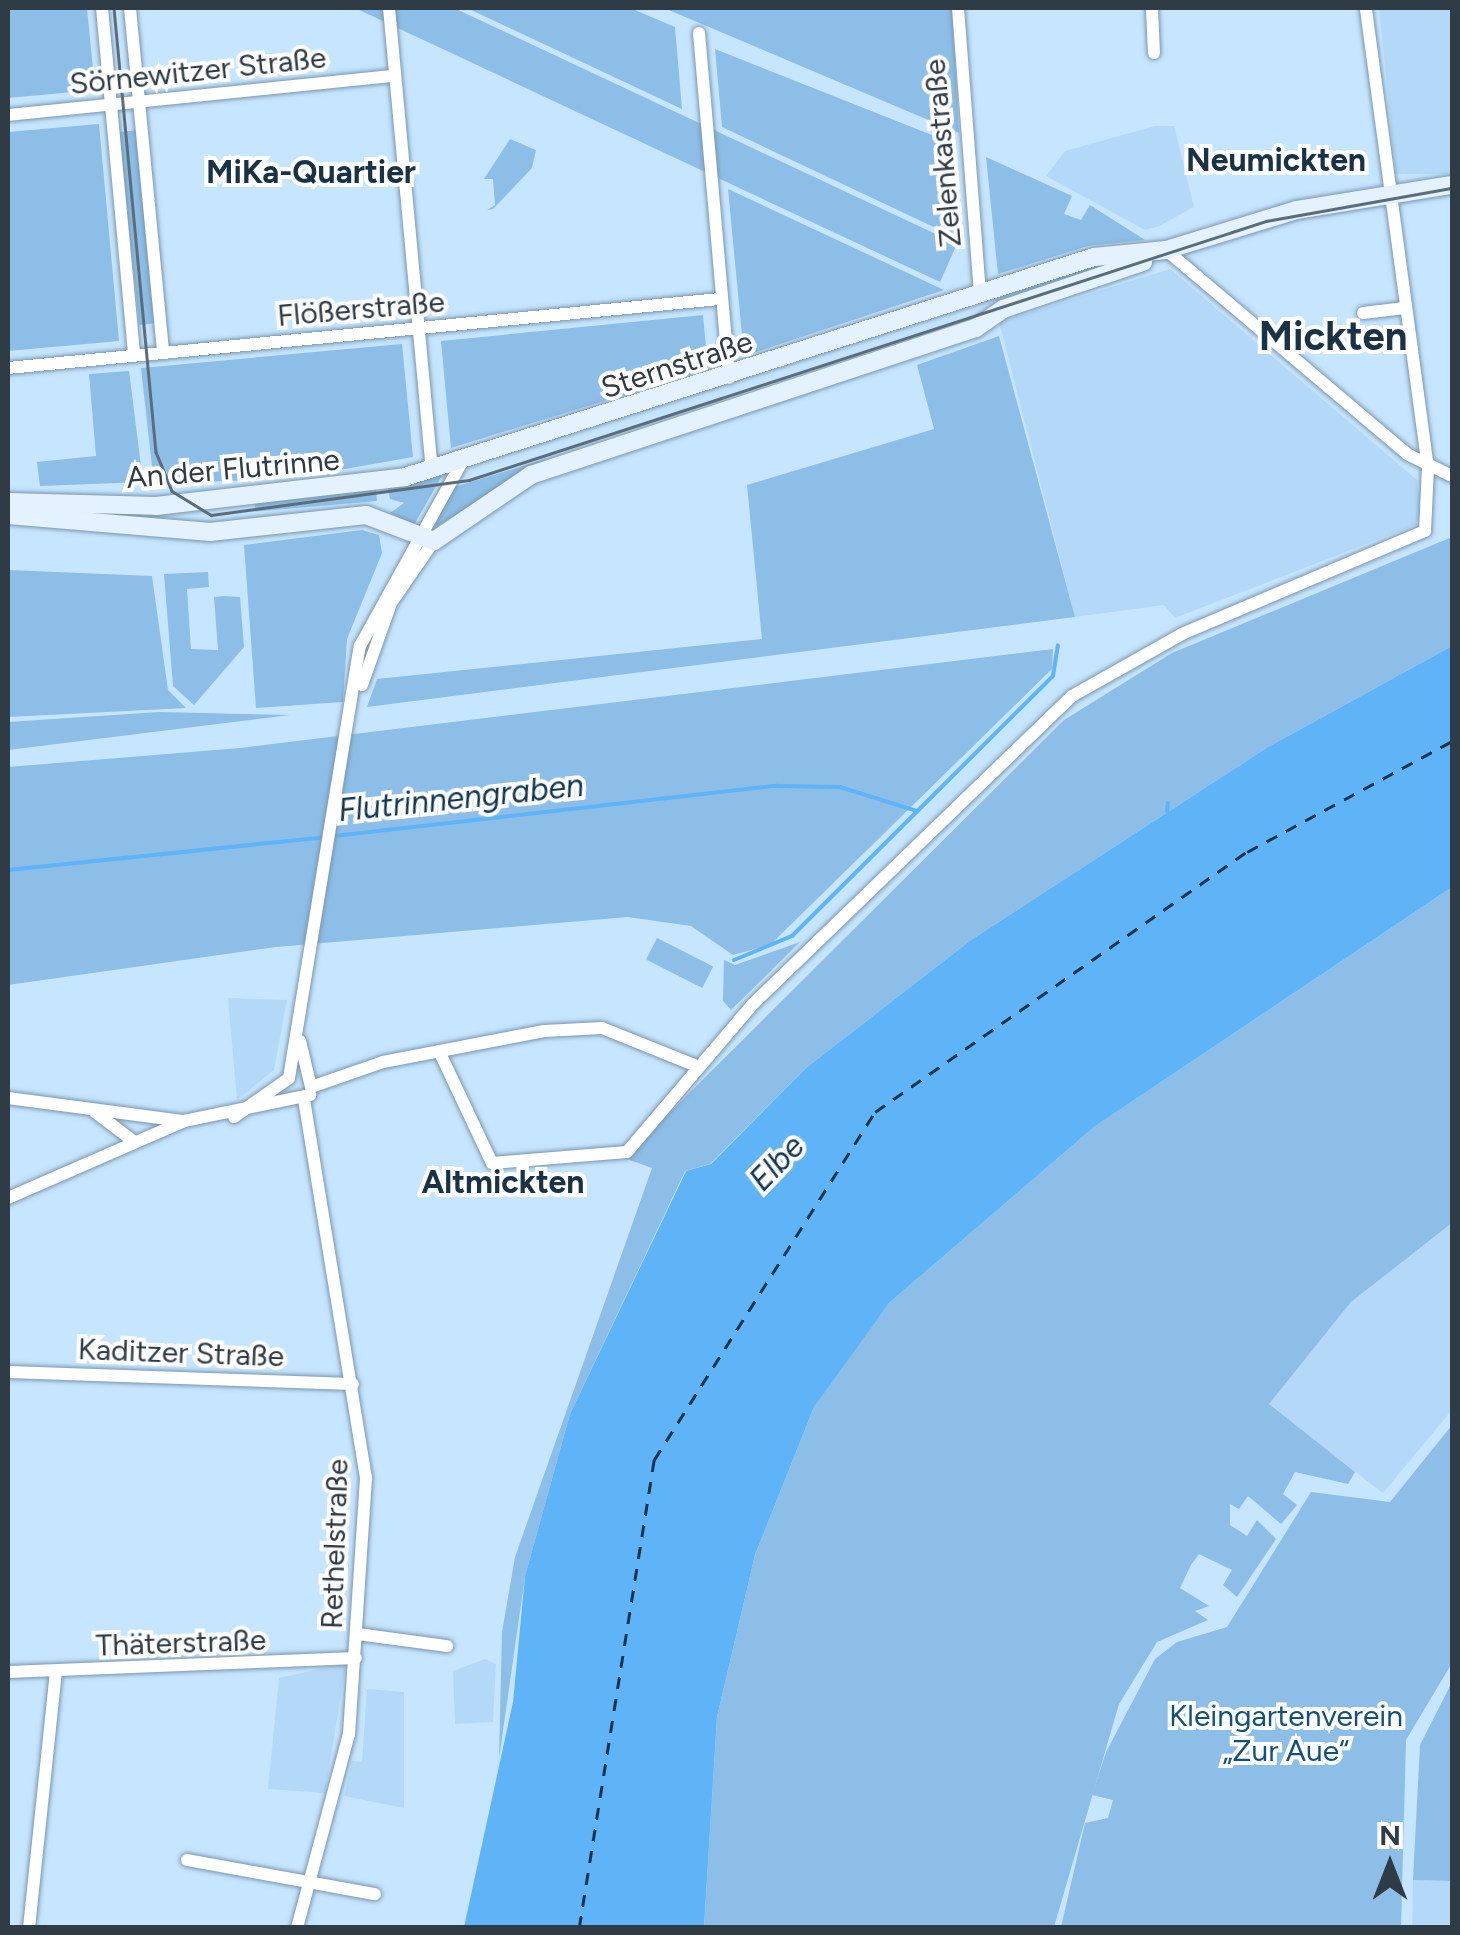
<!DOCTYPE html>
<meta charset="utf-8">
<style>
body{margin:0}
#map{position:relative;width:1460px;height:1935px;overflow:hidden;background:#c6e5ff;font-family:Figtree,sans-serif}
div>[style]{position:absolute}
[style*='--x']{left:calc(var(--x)*1px);top:calc(var(--y)*1px);width:calc(var(--w)*1px);rotate:calc(var(--a)*1deg)}
.built>*{inset:0;background:#b4d9f8;transform-origin:0 0}
.green>*{inset:0;background:#8dbee7;transform-origin:0 0}
.water>*{inset:0;background:#5fb4f7}
.stream>*{height:4px;margin:-2px;padding:0 2px;transform-origin:2px;border-radius:2px;background:#5fb4f7}
.ferry>*{height:2.5px;margin-top:-1.25px;transform-origin:0;background:repeating-linear-gradient(90deg,#123650 0 12px,transparent 0 22px)}
.roads{filter:drop-shadow(0 0 2px #7a96ae) drop-shadow(0 0 2px #7a96ae)}
.street>*{height:12px;margin:-6px;padding:0 6px;transform-origin:6px;border-radius:6px;background:#fff}
.secondary>*{height:18px;margin:-9px;padding:0 9px;transform-origin:9px;border-radius:9px;background:#e3f2fe}
.tram>*{height:2.5px;margin:-1.25px;padding:0 1.25px;transform-origin:1.25px;border-radius:1.25px;background:#5b6d7b}
span{translate:-50% -50%;white-space:nowrap;text-align:center;line-height:1.15;-webkit-text-stroke:8px #fff;paint-order:stroke}
.street-label{font-size:30px;color:#2f3b45}
.park-label{font-size:30px;color:#12517c}
.neighbourhood-label{font-size:32px;color:#193246;font-weight:700}
.water-label{font-size:32px;color:#123650;font-style:italic}
.district-label{font-size:40px;color:#193246;font-weight:700}
.frame{position:absolute;inset:0;border:10px solid #2f3b45;pointer-events:none}
.north{position:absolute;left:1340px;top:1815px;width:100px;height:100px;-webkit-text-stroke:8px #fff;paint-order:stroke;rotate:0deg;font-size:28px;font-weight:700;line-height:40px;text-align:center;color:#2f3b45}
.north::after{content:'';display:block;margin:auto;width:35px;height:45px;background:#2f3b45;clip-path:polygon(50% 0,100% 100%,50% 72%,0 100%)}
</style>
<div id="map">
<div class="built">
<i style="clip-path:polygon(1379px 8px,1452px 8px,1452px 174px,1396px 174px)"></i>
<i style="clip-path:polygon(1155px 126px,1174px 126px,1194px 207px,1159px 226px,1145px 230px,1046px 176px,1065px 151px)"></i>
<i style="clip-path:polygon(1170px 269px,1417px 480px,1422px 512px,1415px 525px,1175px 618px,1164px 605px,1075px 617px,999px 322px)"></i>
<i style="clip-path:polygon(228px 998px,287px 1000px,274px 1070px,237px 1100px)"></i>
<i style="clip-path:polygon(1452px 1223px,1452px 1410px,1383px 1493px,1268px 1405px,1351px 1302px)"></i>
<i style="clip-path:polygon(485px 1659px,496px 1664px,493px 1722px,455px 1724px,453px 1671px)"></i>
<i style="clip-path:polygon(346px 1663px,325px 1793px,268px 1789px,279px 1678px)"></i>
<i style="clip-path:polygon(367px 1689px,404px 1692px,404px 1808px,344px 1796px,352px 1761px,362px 1762px)"></i>
<i style="left:1413px;top:1880px;width:39px;height:48px;rotate:1deg"></i>
</div>
<div class="green">
<i style="clip-path:polygon(8px 8px,87px 8px,95px 90px,8px 98px)"></i>
<i style="clip-path:polygon(355px 8px,454px 8px,957px 244px,940px 282px)"></i>
<i style="clip-path:polygon(467px 8px,630px 8px,675px 27px,682px 109px)"></i>
<i style="clip-path:polygon(664px 8px,952px 8px,959px 133px)"></i>
<i style="clip-path:polygon(715px 49px,947px 141px,957px 238px,722px 127px)"></i>
<i style="clip-path:polygon(99px 124px,119px 341px,8px 351px,8px 132px)"></i>
<i style="left:138px;top:130px;width:194px;height:19px;rotate:84deg"></i>
<i style="clip-path:polygon(510px 139px,536px 150px,532px 168px,493px 209px,487px 210px,495px 205px,493px 179px,484px 179px)"></i>
<i style="clip-path:polygon(986px 157px,1072px 196px,1064px 214px,1081px 220px,1090px 205px,1145px 240px,1088px 246px,998px 274px)"></i>
<i style="clip-path:polygon(728px 189px,944px 290px,744px 356px)"></i>
<i style="clip-path:polygon(703px 315px,708px 369px,451px 448px,441px 341px)"></i>
<i style="clip-path:polygon(999px 336px,1075px 617px,367px 707px,377px 679px,762px 639px,747px 485px,934px 429px,917px 365px)"></i>
<i style="clip-path:polygon(402px 344px,413px 457px,294px 478px,154px 484px,141px 368px)"></i>
<i style="clip-path:polygon(129px 371px,143px 482px,40px 486px,37px 462px,96px 456px,89px 374px)"></i>
<i style="clip-path:polygon(548px 458px,438px 526px,426px 525px,448px 489px)"></i>
<i style="clip-path:polygon(443px 474px,414px 525px,390px 513px,404px 503px,390px 499px,387px 483px)"></i>
<i style="left:376px;top:490px;width:11px;height:122px;rotate:85deg"></i>
<i style="clip-path:polygon(362px 530px,379px 535px,382px 553px,347px 639px,343px 702px,256px 708px,244px 545px)"></i>
<i style="clip-path:polygon(1452px 537px,1452px 646px,1268px 747px,971px 940px,806px 1068px,710px 1164px,685px 1171px,570px 1414px,525px 1576px,499px 1759px,502px 1632px,515px 1557px,652px 1168px,624px 1158px,1064px 720px,1172px 653px)"></i>
<i style="clip-path:polygon(8px 570px,152px 576px,168px 690px,186px 708px,8px 717px)"></i>
<i style="clip-path:polygon(208px 572px,209px 587px,187px 589px,191px 649px,218px 650px,214px 597px,224px 596px,240px 597px,244px 647px,194px 705px,173px 686px,164px 574px)"></i>
<i style="clip-path:polygon(1053px 649px,1052px 669px,770px 945px,733px 955px,691px 926px,628px 917px,276px 947px,8px 985px,8px 767px,240px 748px)"></i>
<i style="clip-path:polygon(159px 712px,290px 715px,8px 750px,8px 722px)"></i>
<i style="clip-path:polygon(1452px 887px,1452px 1223px,1351px 1302px,1269px 1404px,1355px 1472px,1348px 1484px,1295px 1472px,1283px 1494px,1297px 1505px,1281px 1524px,1248px 1496px,1239px 1509px,1230px 1504px,1230px 1525px,1247px 1536px,1257px 1520px,1276px 1539px,1237px 1597px,1223px 1585px,1232px 1570px,1199px 1554px,1191px 1565px,1180px 1588px,1209px 1606px,1195px 1611px,1208px 1620px,1157px 1642px,1119px 1704px,1054px 1927px,704px 1928px,717px 1717px,755px 1555px,814px 1407px,856px 1345px,889px 1303px,1094px 1127px)"></i>
<i style="left:657px;top:938px;width:63px;height:24px;rotate:27deg"></i>
<i style="clip-path:polygon(800px 942px,731px 1010px,723px 1001px,724px 960px,735px 965px)"></i>
<i style="clip-path:polygon(1452px 1425px,1452px 1663px,1406px 1740px,1401px 1927px,1061px 1927px,1085px 1823px,1108px 1818px,1113px 1800px,1092px 1795px,1106px 1752px,1155px 1659px,1177px 1642px,1227px 1627px,1311px 1492px,1390px 1502px)"></i>
<i style="clip-path:polygon(1452px 1682px,1452px 1881px,1413px 1880px,1420px 1745px)"></i>
</div>
<div class="water">
<i style="clip-path:polygon(1452px 646px,1452px 887px,1094px 1127px,889px 1303px,814px 1407px,755px 1555px,717px 1717px,704px 1927px,464px 1927px,513px 1702px,525px 1576px,570px 1414px,686px 1171px,711px 1164px,806px 1068px,971px 940px,1268px 747px)"></i>
</div>
<div class="stream">
<i style="--x:1167;--y:811;--w:8;--a:-83"></i>
<i style="--x:334;--y:836;--w:445;--a:-6.5"></i>
<i style="--x:776;--y:786;--w:64;--a:0.9"></i>
<i style="--x:840;--y:787;--w:81;--a:17.3"></i>
<i style="--x:8;--y:870;--w:319;--a:-5.9"></i>
<i style="--x:734;--y:960;--w:63;--a:-22.5"></i>
<i style="--x:792;--y:936;--w:368;--a:-44.9"></i>
<i style="--x:1053;--y:676;--w:31;--a:-81"></i>
</div>
<div class="ferry">
<i style="--x:579;--y:1928;--w:474;--a:-80.9"></i>
<i style="--x:654;--y:1460;--w:412;--a:-57.6"></i>
<i style="--x:875;--y:1112;--w:454;--a:-35"></i>
<i style="--x:1247;--y:852;--w:233;--a:-28.4"></i>
</div>
<div class="roads">
<div class="street">
<i style="--x:102;--y:8;--w:347;--a:84.7"></i>
<i style="--x:130;--y:8;--w:345;--a:84.5"></i>
<i style="--x:389;--y:8;--w:462;--a:84.7"></i>
<i style="--x:958;--y:8;--w:287;--a:85.6"></i>
<i style="--x:1152;--y:8;--w:45;--a:87.5"></i>
<i style="--x:699;--y:33;--w:346;--a:85"></i>
<i style="--x:8;--y:115;--w:387;--a:-5.8"></i>
<i style="--x:1166;--y:250;--w:316;--a:40.2"></i>
<i style="--x:1407;--y:454;--w:50;--a:26.1"></i>
<i style="--x:1363;--y:313;--w:42;--a:-6.8"></i>
<i style="--x:8;--y:368;--w:714;--a:-5.54"></i>
<i style="--x:362;--y:685;--w:87;--a:-70.5"></i>
<i style="--x:391;--y:603;--w:75;--a:-55.3"></i>
<i style="--x:300;--y:1041;--w:47;--a:76.6"></i>
<i style="--x:439;--y:1051;--w:124;--a:64.7"></i>
<i style="--x:492;--y:1163;--w:135;--a:-4.7"></i>
<i style="--x:627;--y:1152;--w:194;--a:-49.6"></i>
<i style="--x:753;--y:1004;--w:443;--a:-44"></i>
<i style="--x:1072;--y:696;--w:126;--a:-29.4"></i>
<i style="--x:1182;--y:634;--w:264;--a:-23"></i>
<i style="--x:1425;--y:531;--w:63;--a:-87.3"></i>
<i style="--x:1428;--y:468;--w:464;--a:-97.7"></i>
<i style="--x:311;--y:1087;--w:76;--a:-19.1"></i>
<i style="--x:383;--y:1062;--w:164;--a:-10.9"></i>
<i style="--x:544;--y:1031;--w:58;--a:-3"></i>
<i style="--x:602;--y:1028;--w:99;--a:21.9"></i>
<i style="--x:8;--y:1098;--w:176;--a:7.5"></i>
<i style="--x:95;--y:1112;--w:48;--a:37.3"></i>
<i style="--x:234;--y:1117;--w:67;--a:-35.3"></i>
<i style="--x:289;--y:1078;--w:438;--a:-80.7"></i>
<i style="--x:360;--y:646;--w:210;--a:-61"></i>
<i style="--x:8;--y:1198;--w:192;--a:-23.6"></i>
<i style="--x:184;--y:1121;--w:129;--a:-11.7"></i>
<i style="--x:8;--y:1372;--w:345;--a:2"></i>
<i style="--x:358;--y:1634;--w:90;--a:7.7"></i>
<i style="--x:8;--y:1672;--w:348;--a:-2.3"></i>
<i style="--x:187;--y:1860;--w:191;--a:10.3"></i>
<i style="--x:29;--y:1928;--w:258;--a:-84"></i>
<i style="--x:297;--y:1928;--w:201;--a:-75"></i>
<i style="--x:349;--y:1734;--w:257;--a:-86.2"></i>
<i style="--x:366;--y:1478;--w:382;--a:-99.3"></i>
</div>
<div class="secondary">
<i style="--x:8;--y:502;--w:148;--a:1.5"></i>
<i style="--x:156;--y:506;--w:251;--a:-6.6"></i>
<i style="--x:405;--y:477;--w:723;--a:-17.71"></i>
<i style="--x:1094;--y:257;--w:72;--a:-5.6"></i>
<i style="--x:1166;--y:250;--w:137;--a:-17"></i>
<i style="--x:1297;--y:210;--w:157;--a:-9.2"></i>
<i style="--x:8;--y:515;--w:203;--a:4.8"></i>
<i style="--x:210;--y:532;--w:157;--a:-6.2"></i>
<i style="--x:366;--y:515;--w:73;--a:20.9"></i>
<i style="--x:434;--y:541;--w:117;--a:-34.2"></i>
<i style="--x:531;--y:475;--w:469;--a:-18.3"></i>
<i style="--x:976;--y:328;--w:33;--a:-35"></i>
<i style="--x:1003;--y:309;--w:148;--a:-18.6"></i>
</div>
</div>
<div class="tram">
<i style="--x:114;--y:8;--w:446;--a:84.6"></i>
<i style="--x:156;--y:452;--w:42;--a:67.7"></i>
<i style="--x:172;--y:491;--w:46;--a:31.6"></i>
<i style="--x:211;--y:515;--w:260;--a:-7.7"></i>
<i style="--x:469;--y:480;--w:838;--a:-18"></i>
<i style="--x:1266;--y:221;--w:189;--a:-10.1"></i>
</div>
<div class="street-label">
<span style="left:198px;top:71px;rotate:-6deg">Sörnewitzer Straße</span>
<span style="left:943px;top:153px;rotate:-95deg">Zelenkastraße</span>
<span style="left:361px;top:309px;rotate:-5deg">Flößerstraße</span>
<span style="left:677px;top:365px;rotate:-18deg">Sternstraße</span>
<span style="left:233px;top:469px;rotate:-5deg">An der Flutrinne</span>
<span style="left:181px;top:1353px;rotate:2deg">Kaditzer Straße</span>
<span style="left:335px;top:1544px;rotate:-88deg">Rethelstraße</span>
<span style="left:181px;top:1643px;rotate:-2deg">Thäterstraße</span>
</div>
<div class="park-label">
<span style="left:1286px;top:1733px">Kleingartenverein<br>„Zur Aue“</span>
</div>
<div class="neighbourhood-label">
<span style="left:1276px;top:160px">Neumickten</span>
<span style="left:311px;top:172px">MiKa-Quartier</span>
<span style="left:503px;top:1182px">Altmickten</span>
</div>
<div class="water-label">
<span style="left:461px;top:798px;rotate:-6deg">Flutrinnengraben</span>
<span style="left:777px;top:1163px;rotate:-46deg">Elbe</span>
</div>
<div class="district-label">
<span style="left:1333px;top:336px">Mickten</span>
</div>
<div class="frame"></div>
<div class="north">N</div>
</div>
